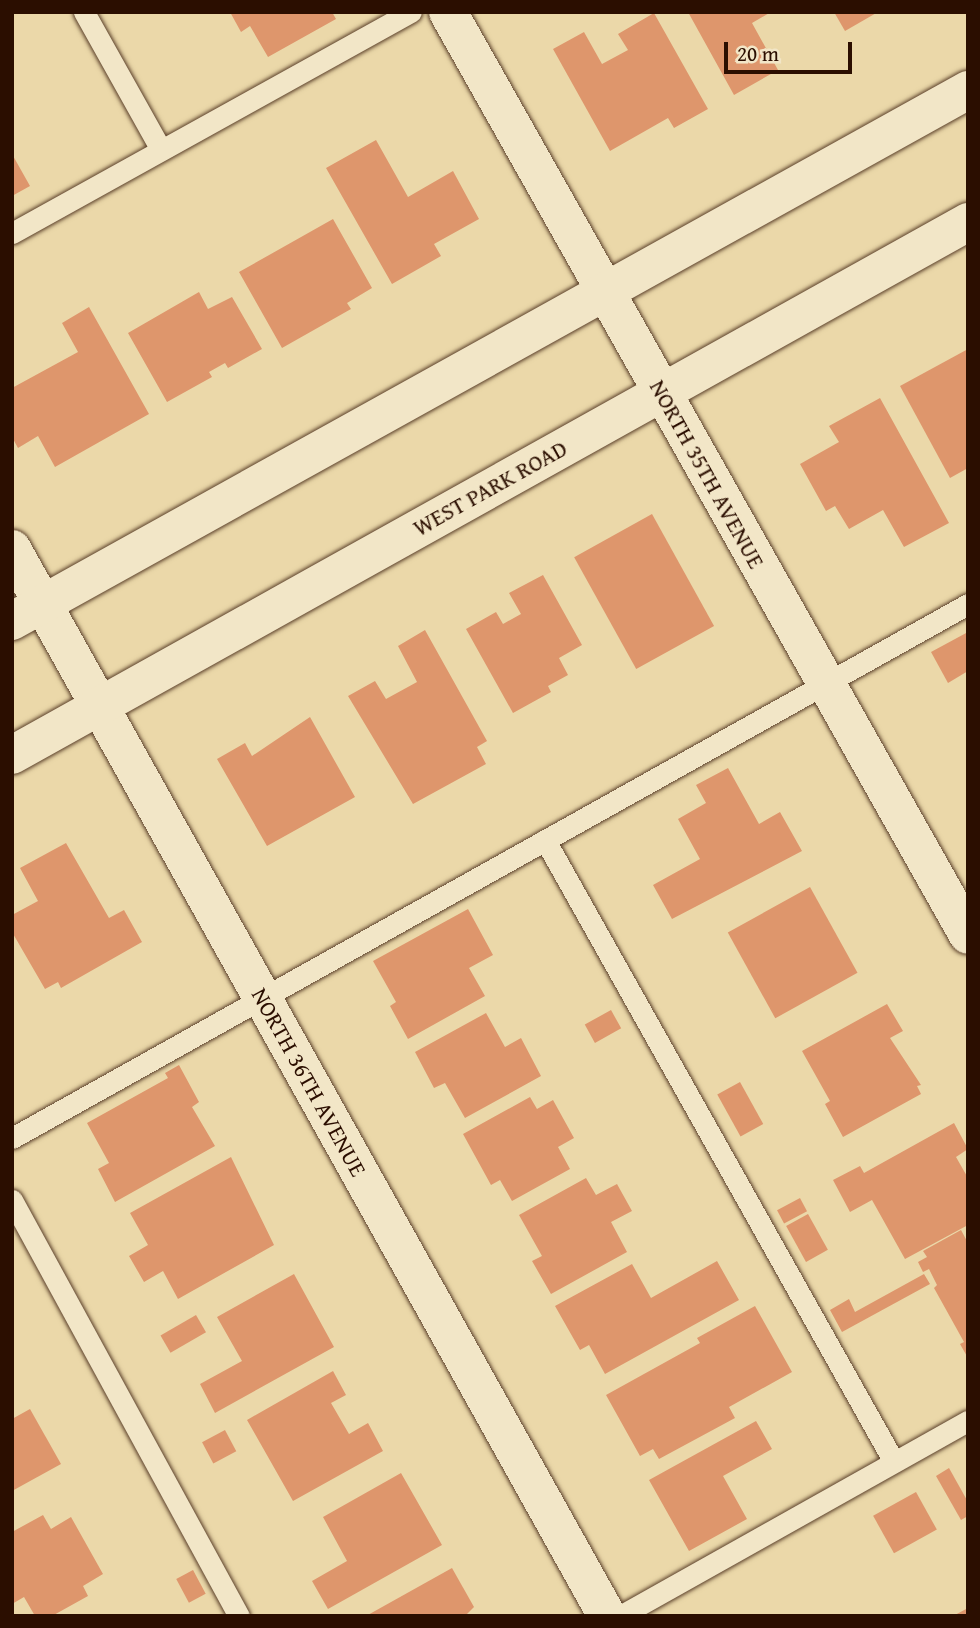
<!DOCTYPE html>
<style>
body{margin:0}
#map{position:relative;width:980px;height:1628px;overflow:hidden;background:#ebd8a9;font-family:"Gentium Book Plus",serif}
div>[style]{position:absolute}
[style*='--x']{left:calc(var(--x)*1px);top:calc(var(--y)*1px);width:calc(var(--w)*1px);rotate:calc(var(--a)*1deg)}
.building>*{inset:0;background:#de966c;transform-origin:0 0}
.roads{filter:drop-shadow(0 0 2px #5b402a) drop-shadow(0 0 2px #5b402a)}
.service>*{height:21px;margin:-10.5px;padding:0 10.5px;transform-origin:10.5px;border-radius:10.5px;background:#f2e6c7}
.minor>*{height:38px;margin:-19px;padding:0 19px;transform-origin:19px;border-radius:19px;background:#f2e6c7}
.tertiary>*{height:38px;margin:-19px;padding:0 19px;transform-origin:19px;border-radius:19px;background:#f2e6c7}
span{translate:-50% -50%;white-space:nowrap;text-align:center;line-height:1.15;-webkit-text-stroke:7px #f2e6c7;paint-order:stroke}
.street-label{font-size:23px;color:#2b0e00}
.frame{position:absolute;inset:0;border:14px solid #2b0e00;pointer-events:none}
.scale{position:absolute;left:724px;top:42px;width:128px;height:32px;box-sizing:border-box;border:4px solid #2b0e00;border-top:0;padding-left:9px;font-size:21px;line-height:24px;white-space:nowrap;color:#2b0e00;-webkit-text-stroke:5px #f2e6c7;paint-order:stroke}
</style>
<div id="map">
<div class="building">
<i style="clip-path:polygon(230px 12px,332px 12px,336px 19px,268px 57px,250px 26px,241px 32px)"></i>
<i style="clip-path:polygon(688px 12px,771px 12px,752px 23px,778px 70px,734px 95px)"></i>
<i style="clip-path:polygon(834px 12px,878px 12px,845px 31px)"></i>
<i style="clip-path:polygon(654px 13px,708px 109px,674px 128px,668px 118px,610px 151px,553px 49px,584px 32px,602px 64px,628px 50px,618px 34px)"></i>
<i style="clip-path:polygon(376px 140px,408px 197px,453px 171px,479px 219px,434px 244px,441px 256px,392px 284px,326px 168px)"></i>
<i style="clip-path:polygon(12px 154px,30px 186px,12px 196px)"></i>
<i style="clip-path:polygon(333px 219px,372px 288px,347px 303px,351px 309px,282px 348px,239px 272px)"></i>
<i style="clip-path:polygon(199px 292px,208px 309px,232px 297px,262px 349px,228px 368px,225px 363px,209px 372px,212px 377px,167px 402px,128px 333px)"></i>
<i style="clip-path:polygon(89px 307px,149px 414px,55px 467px,38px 436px,18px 448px,12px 437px,12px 388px,78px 352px,62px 323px)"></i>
<i style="clip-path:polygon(968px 349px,968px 468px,950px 478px,900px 386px)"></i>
<i style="clip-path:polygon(880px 398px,949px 523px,904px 547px,883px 510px,849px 529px,835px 506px,826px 511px,800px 464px,839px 442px,829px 426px)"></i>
<i style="left:652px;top:514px;width:128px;height:89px;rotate:61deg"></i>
<i style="clip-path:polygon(543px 575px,582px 645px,559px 658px,568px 675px,548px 686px,551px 692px,513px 713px,466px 629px,496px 612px,503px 624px,521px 614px,509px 593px)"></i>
<i style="clip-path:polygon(425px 630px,487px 741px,477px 747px,486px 764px,413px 804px,348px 696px,375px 681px,386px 699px,417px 682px,398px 646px)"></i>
<i style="clip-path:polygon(968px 632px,968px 671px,948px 683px,931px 652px)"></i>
<i style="clip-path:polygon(310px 717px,355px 797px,267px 846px,217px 759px,245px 743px,252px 756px)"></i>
<i style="clip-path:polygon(728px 768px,759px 824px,780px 812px,802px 851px,672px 919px,653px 885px,700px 859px,678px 819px,706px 803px,696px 785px)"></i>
<i style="clip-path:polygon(66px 843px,109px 918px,124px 910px,142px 942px,61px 988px,58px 982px,45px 989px,12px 932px,12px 915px,38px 901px,20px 868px)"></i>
<i style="left:810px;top:887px;width:98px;height:94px;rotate:61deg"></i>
<i style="clip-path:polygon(468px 909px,493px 955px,469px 968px,485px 996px,408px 1039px,390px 1006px,396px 1002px,373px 961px)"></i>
<i style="clip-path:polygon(887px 1004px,903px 1031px,890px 1038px,921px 1085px,917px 1086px,921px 1094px,843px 1137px,825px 1104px,830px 1101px,802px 1051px)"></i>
<i style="left:611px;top:1010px;width:21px;height:30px;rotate:61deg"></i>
<i style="clip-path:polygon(486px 1013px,505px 1047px,521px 1038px,541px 1076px,465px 1118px,445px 1083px,434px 1088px,415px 1052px)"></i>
<i style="clip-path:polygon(179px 1065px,199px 1102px,192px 1107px,215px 1146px,115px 1202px,98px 1169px,109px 1163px,87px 1123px,168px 1078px,165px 1073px)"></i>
<i style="left:740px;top:1082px;width:48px;height:26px;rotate:61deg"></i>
<i style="clip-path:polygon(530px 1097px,537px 1109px,553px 1100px,574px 1138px,558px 1147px,570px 1169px,512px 1201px,500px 1180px,491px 1185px,463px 1134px)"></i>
<i style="clip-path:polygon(954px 1123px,968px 1149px,956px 1157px,968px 1178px,968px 1225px,905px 1259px,872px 1200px,850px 1212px,833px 1180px,860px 1166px,864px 1173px)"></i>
<i style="clip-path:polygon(231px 1157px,274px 1245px,178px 1299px,163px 1271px,144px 1282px,129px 1256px,148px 1245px,130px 1213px)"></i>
<i style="clip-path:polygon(586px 1178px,596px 1195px,617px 1184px,632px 1211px,611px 1222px,627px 1252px,551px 1294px,532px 1261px,542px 1256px,519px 1215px)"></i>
<i style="left:800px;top:1198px;width:15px;height:26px;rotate:62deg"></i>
<i style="left:808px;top:1214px;width:41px;height:25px;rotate:61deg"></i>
<i style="clip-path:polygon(961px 1230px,968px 1243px,968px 1358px,960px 1344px,964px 1342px,934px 1288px,937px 1285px,929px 1269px,923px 1272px,918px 1262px,927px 1257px,923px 1251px)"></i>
<i style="clip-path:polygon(717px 1261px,739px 1300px,605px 1374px,589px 1345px,580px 1350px,555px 1306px,632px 1264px,651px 1298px)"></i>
<i style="clip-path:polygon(294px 1274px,334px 1347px,215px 1413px,200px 1384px,242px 1361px,217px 1317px)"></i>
<i style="clip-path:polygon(924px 1274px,930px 1284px,842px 1332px,830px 1310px,849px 1299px,855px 1312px)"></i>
<i style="clip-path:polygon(755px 1306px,792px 1372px,729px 1407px,735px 1418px,659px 1459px,653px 1449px,640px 1456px,606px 1395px,700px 1343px,697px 1338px)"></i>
<i style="left:196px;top:1315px;width:20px;height:41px;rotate:60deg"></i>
<i style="clip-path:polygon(333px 1371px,346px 1395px,331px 1403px,349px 1434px,368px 1423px,383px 1451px,293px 1501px,247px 1420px)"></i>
<i style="clip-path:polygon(30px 1409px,61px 1464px,12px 1491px,12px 1419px)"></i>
<i style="clip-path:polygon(756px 1421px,772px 1449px,723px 1476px,747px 1519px,689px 1551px,649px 1480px)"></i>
<i style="left:225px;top:1430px;width:24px;height:26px;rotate:62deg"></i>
<i style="clip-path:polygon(949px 1468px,968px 1502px,968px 1516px,961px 1520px,936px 1476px)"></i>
<i style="clip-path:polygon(401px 1473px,442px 1545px,328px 1609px,312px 1581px,347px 1561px,323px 1517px)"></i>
<i style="left:916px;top:1492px;width:43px;height:49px;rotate:61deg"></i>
<i style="clip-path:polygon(43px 1515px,51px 1529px,71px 1517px,103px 1574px,83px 1586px,88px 1596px,52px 1616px,35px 1616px,24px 1597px,12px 1604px,12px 1532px)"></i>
<i style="clip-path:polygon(452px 1568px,474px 1607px,465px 1616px,366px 1616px)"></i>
<i style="left:193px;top:1570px;width:27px;height:19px;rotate:62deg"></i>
<i style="clip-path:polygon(968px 1608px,968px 1616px,953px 1616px)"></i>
</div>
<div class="roads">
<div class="service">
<i style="--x:84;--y:12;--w:158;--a:60.8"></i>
<i style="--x:12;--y:233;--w:456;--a:-29"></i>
<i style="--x:545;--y:840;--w:713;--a:60.7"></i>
<i style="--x:12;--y:1138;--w:1095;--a:-29.19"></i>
<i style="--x:12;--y:1200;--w:474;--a:61.4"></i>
<i style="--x:620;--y:1616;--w:399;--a:-29.3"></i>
</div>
<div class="minor">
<i style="--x:448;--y:12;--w:1059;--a:60.6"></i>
<i style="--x:12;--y:549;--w:1222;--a:60.85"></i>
</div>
<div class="tertiary">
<i style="--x:12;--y:621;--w:1094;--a:-29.05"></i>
<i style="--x:12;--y:755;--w:1095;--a:-29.14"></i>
</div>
</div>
<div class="street-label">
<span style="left:707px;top:474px;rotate:61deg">NORTH 35TH AVENUE</span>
<span style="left:490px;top:488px;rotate:-29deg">WEST PARK ROAD</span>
<span style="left:309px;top:1082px;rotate:61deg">NORTH 36TH AVENUE</span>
</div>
<div class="frame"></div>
<div class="scale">20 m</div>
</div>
